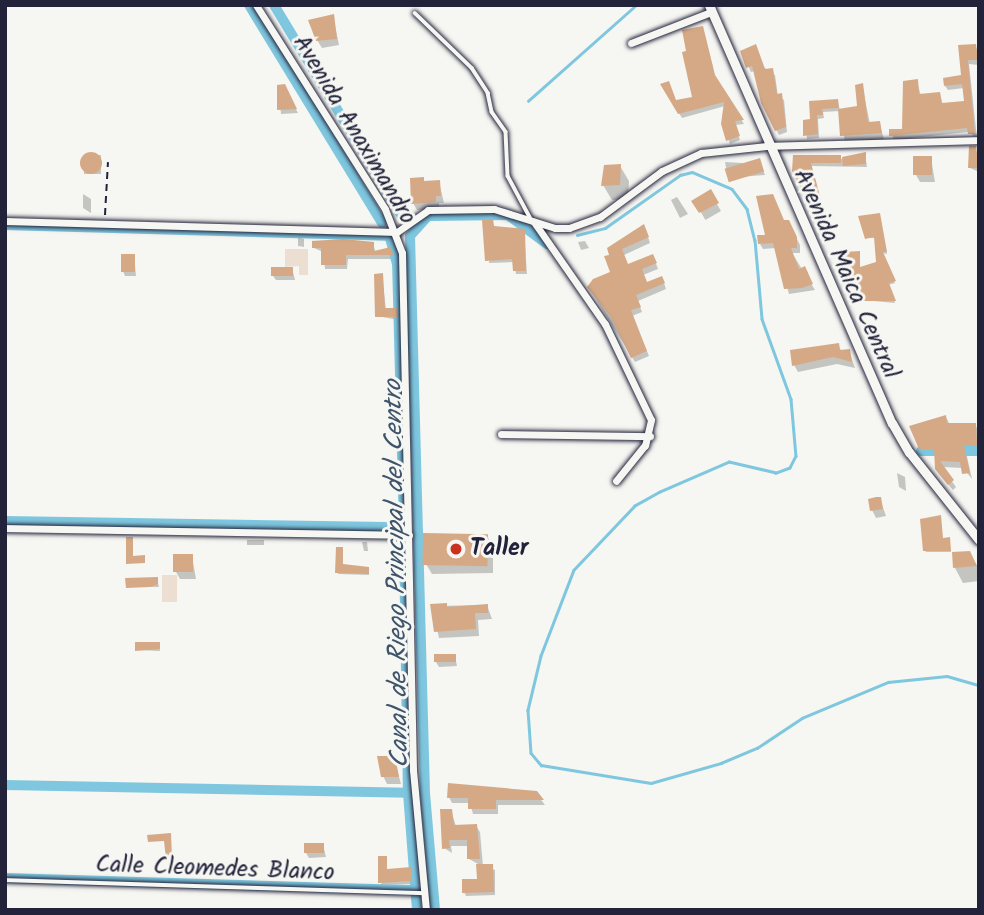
<!DOCTYPE html>
<style>
body{margin:0}
#map{position:relative;width:984px;height:915px;overflow:hidden;background:#f6f6f2;font-family:Kalam,sans-serif}
div>[style]{position:absolute}
[style*='--x']{left:calc(var(--x)*1px);top:calc(var(--y)*1px);width:calc(var(--w)*1px);rotate:calc(var(--a)*1deg)}
.built>*{inset:0;background:#ecdfd2;transform-origin:0 0}
.shadow>*{inset:0;background:#0003;transform-origin:0 0}
.stream>*{height:2.5px;margin:-1.25px;padding:0 1.25px;transform-origin:1.25px;border-radius:1.25px;background:#7ec7df}
.canal>*{height:10px;margin:-5px;padding:0 5px;transform-origin:5px;border-radius:5px;background:#7ec7df}
.building>*{inset:0;background:#d5a986;transform-origin:0 0}
.round{border-radius:50%}
.path>*{height:2px;margin-top:-1px;transform-origin:0;background:repeating-linear-gradient(90deg,#22223b 0 7px,transparent 0 12px)}
.roads{filter:drop-shadow(0 0 2px #22223b) drop-shadow(0 0 2px #22223b)}
.service>*{height:3.5px;margin:-1.75px;padding:0 1.75px;transform-origin:1.75px;border-radius:1.75px;background:#f6f6f2}
.minor>*{height:7px;margin:-3.5px;padding:0 3.5px;transform-origin:3.5px;border-radius:3.5px;background:#f6f6f2}
.tertiary>*{height:9px;margin:-4.5px;padding:0 4.5px;transform-origin:4.5px;border-radius:4.5px;background:#f6f6f2}
.dots>*{width:19px;height:19px;translate:-50% -50%;box-sizing:border-box;border:4px solid #f6f6f2;border-radius:50%}
span{translate:-50% -50%;white-space:nowrap;text-align:center;line-height:1.15;-webkit-text-stroke:6px #f6f6f2;paint-order:stroke}
.street-label{font-size:24px;color:#22223b}
.poi-label{font-size:24px;color:#22223b;font-weight:700}
.left{translate:0 -50%;text-align:left}
.water-label{font-size:26px;color:#3e546c;font-style:italic}
.frame{position:absolute;inset:0;border:7px solid #22223b;pointer-events:none}
</style>
<div id="map">
<div class="built">
<i style="clip-path:polygon(285px 249px,308px 249px,308px 275px,299px 275px,299px 266px,285px 267px)"></i>
<i style="left:162px;top:575px;width:15px;height:27px"></i>
</div>
<div class="shadow">
<i style="clip-path:polygon(333px 16px,339px 45px,322px 48px,317px 40px)"></i>
<i style="clip-path:polygon(703px 28px,716px 80px,744px 124px,735px 125px,740px 140px,730px 144px,723px 124px,725px 106px,682px 118px,662px 85px,676px 101px,694px 98px,688px 52px)"></i>
<i style="clip-path:polygon(960px 46px,975px 46px,978px 51px,979px 65px,969px 64px,977px 138px,968px 132px,894px 140px,891px 131px,904px 130px,917px 81px,921px 96px,939px 94px,943px 105px,966px 103px,964px 88px,948px 90px,945px 86px,963px 77px)"></i>
<i style="clip-path:polygon(742px 52px,775px 75px,778px 96px,784px 100px,787px 132px,779px 135px,762px 103px,755px 71px,751px 72px)"></i>
<i style="clip-path:polygon(862px 85px,870px 124px,879px 123px,884px 139px,845px 142px,840px 111px,823px 112px,824px 118px,818px 119px,819px 138px,807px 139px,805px 121px,812px 121px,810px 103px,837px 100px,840px 110px,859px 107px)"></i>
<i style="clip-path:polygon(278px 86px,284px 86px,298px 113px,281px 114px)"></i>
<i style="clip-path:polygon(971px 148px,979px 154px,979px 172px,970px 168px)"></i>
<i style="clip-path:polygon(865px 154px,867px 167px,811px 166px,821px 200px,811px 203px,794px 171px,795px 157px,841px 159px)"></i>
<i style="left:84px;top:155px;width:17px;height:19px"></i>
<i style="clip-path:polygon(931px 158px,935px 182px,920px 182px,916px 175px)"></i>
<i style="clip-path:polygon(725px 162px,761px 164px,765px 175px,728px 178px)"></i>
<i style="clip-path:polygon(620px 166px,629px 181px,628px 199px,612px 200px,603px 185px)"></i>
<i style="clip-path:polygon(439px 182px,444px 203px,439px 203px,439px 209px,417px 210px,413px 203px,424px 183px)"></i>
<i style="left:710px;top:192px;width:22px;height:18px;rotate:60deg"></i>
<i style="clip-path:polygon(83px 194px,91px 199px,91px 213px,83px 208px)"></i>
<i style="clip-path:polygon(677px 197px,688px 214px,680px 218px,671px 200px)"></i>
<i style="clip-path:polygon(880px 217px,887px 254px,882px 253px,895px 283px,888px 285px,895px 303px,862px 300px,860px 269px,878px 264px,876px 238px,867px 238px)"></i>
<i style="clip-path:polygon(492px 221px,495px 228px,524px 231px,527px 274px,516px 274px,514px 262px,489px 263px)"></i>
<i style="clip-path:polygon(788px 221px,800px 245px,800px 253px,792px 253px,815px 290px,789px 294px,776px 248px,763px 249px,760px 244px)"></i>
<i style="clip-path:polygon(646px 231px,650px 243px,624px 255px,628px 266px,655px 261px,658px 269px,643px 275px,647px 284px,664px 283px,666px 289px,638px 301px,642px 312px,632px 316px,649px 356px,635px 362px,589px 288px,612px 273px,606px 258px)"></i>
<i style="clip-path:polygon(298px 237px,304px 239px,304px 247px,298px 246px)"></i>
<i style="clip-path:polygon(585px 241px,589px 248px,581px 250px,578px 242px)"></i>
<i style="clip-path:polygon(373px 244px,376px 253px,390px 249px,394px 259px,348px 259px,347px 269px,325px 269px,323px 252px,314px 248px)"></i>
<i style="clip-path:polygon(134px 255px,136px 276px,125px 276px,123px 271px)"></i>
<i style="clip-path:polygon(292px 268px,295px 280px,276px 280px,273px 276px)"></i>
<i style="clip-path:polygon(382px 275px,386px 310px,396px 310px,398px 320px,377px 316px)"></i>
<i style="clip-path:polygon(838px 345px,842px 352px,849px 351px,855px 368px,837px 364px,798px 372px,794px 365px)"></i>
<i style="clip-path:polygon(946px 417px,950px 425px,975px 425px,979px 431px,979px 452px,966px 452px,972px 479px,963px 468px,942px 467px,956px 487px,953px 490px,940px 475px,936px 454px,925px 454px,921px 448px)"></i>
<i style="clip-path:polygon(897px 473px,905px 477px,906px 491px,899px 487px)"></i>
<i style="clip-path:polygon(880px 499px,886px 516px,876px 518px,872px 510px)"></i>
<i style="clip-path:polygon(487px 536px,493px 546px,493px 573px,432px 574px,426px 564px)"></i>
<i style="left:247px;top:540px;width:17px;height:5px"></i>
<i style="clip-path:polygon(942px 540px,949px 540px,951px 552px,925px 552px)"></i>
<i style="clip-path:polygon(362px 542px,367px 542px,368px 551px,364px 551px)"></i>
<i style="clip-path:polygon(342px 549px,343px 566px,369px 570px,369px 575px,338px 574px)"></i>
<i style="clip-path:polygon(969px 553px,979px 569px,979px 581px,963px 583px,955px 568px)"></i>
<i style="clip-path:polygon(192px 556px,196px 579px,180px 579px,176px 572px)"></i>
<i style="clip-path:polygon(157px 579px,159px 587px,127px 587px)"></i>
<i style="clip-path:polygon(487px 605px,492px 619px,478px 620px,479px 636px,439px 638px,432px 606px)"></i>
<i style="clip-path:polygon(159px 644px,160px 651px,137px 650px)"></i>
<i style="clip-path:polygon(455px 656px,457px 666px,439px 667px,436px 662px)"></i>
<i style="clip-path:polygon(394px 758px,401px 784px,387px 784px,383px 776px)"></i>
<i style="clip-path:polygon(536px 793px,545px 805px,498px 805px,498px 814px,473px 814px,470px 803px,452px 803px,449px 797px)"></i>
<i style="clip-path:polygon(451px 811px,456px 826px,476px 826px,480px 832px,483px 866px,495px 870px,495px 895px,466px 896px,464px 892px,478px 880px,478px 864px,469px 859px,469px 846px,451px 846px,452px 853px,444px 848px)"></i>
<i style="clip-path:polygon(323px 845px,326px 857px,309px 858px,306px 853px)"></i>
<i style="clip-path:polygon(386px 858px,387px 871px,410px 868px,412px 884px,381px 885px)"></i>
</div>
<div class="stream">
<i style="--x:528;--y:101;--w:144;--a:-41.6"></i>
<i style="--x:577;--y:235;--w:29;--a:-14"></i>
<i style="--x:605;--y:228;--w:92;--a:-35.2"></i>
<i style="--x:680;--y:175;--w:12;--a:-14"></i>
<i style="--x:692;--y:172;--w:43;--a:23"></i>
<i style="--x:732;--y:189;--w:25;--a:53"></i>
<i style="--x:747;--y:209;--w:32;--a:76"></i>
<i style="--x:755;--y:240;--w:79;--a:84.9"></i>
<i style="--x:762;--y:319;--w:85;--a:70.1"></i>
<i style="--x:791;--y:399;--w:57;--a:85"></i>
<i style="--x:796;--y:456;--w:13;--a:117"></i>
<i style="--x:790;--y:468;--w:15;--a:160"></i>
<i style="--x:776;--y:473;--w:48;--a:-166.8"></i>
<i style="--x:729;--y:462;--w:75;--a:156.5"></i>
<i style="--x:660;--y:492;--w:29;--a:151"></i>
<i style="--x:635;--y:506;--w:88;--a:133.6"></i>
<i style="--x:574;--y:570;--w:92;--a:111"></i>
<i style="--x:541;--y:656;--w:56;--a:103.5"></i>
<i style="--x:528;--y:710;--w:43;--a:86"></i>
<i style="--x:531;--y:753;--w:16;--a:50"></i>
<i style="--x:541;--y:765;--w:111;--a:9.3"></i>
<i style="--x:651;--y:783;--w:73;--a:-15.9"></i>
<i style="--x:721;--y:763;--w:39;--a:-23"></i>
<i style="--x:757;--y:748;--w:54;--a:-33.7"></i>
<i style="--x:802;--y:718;--w:93;--a:-22.7"></i>
<i style="--x:888;--y:682;--w:59;--a:-5.8"></i>
<i style="--x:947;--y:676;--w:33;--a:16"></i>
</div>
<div class="canal">
<i style="--x:249;--y:5;--w:255;--a:58.6"></i>
<i style="--x:274;--y:5;--w:249;--a:58.8"></i>
<i style="--x:5;--y:225;--w:384;--a:1.6"></i>
<i style="--x:921;--y:451;--w:58;--a:0"></i>
<i style="--x:5;--y:521;--w:399;--a:0.9"></i>
<i style="--x:404;--y:527;--w:263;--a:-91.5"></i>
<i style="--x:397;--y:264;--w:30;--a:-105"></i>
<i style="--x:404;--y:543;--w:250;--a:89.1"></i>
<i style="--x:408;--y:793;--w:117;--a:85.6"></i>
<i style="--x:5;--y:785;--w:403;--a:1.1"></i>
<i style="--x:5;--y:878;--w:411;--a:1.7"></i>
<i style="--x:435;--y:910;--w:116;--a:-94.9"></i>
<i style="--x:425;--y:794;--w:558;--a:-91.54"></i>
<i style="--x:410;--y:236;--w:27;--a:-48"></i>
<i style="--x:428;--y:216;--w:80;--a:-0.7"></i>
<i style="--x:508;--y:215;--w:49;--a:36.6"></i>
</div>
<div class="building">
<i style="clip-path:polygon(334px 14px,337px 39px,316px 41px,308px 20px)"></i>
<i style="clip-path:polygon(703px 26px,715px 75px,744px 120px,735px 121px,740px 136px,726px 141px,721px 124px,724px 102px,678px 114px,660px 84px,669px 81px,676px 100px,692px 97px,682px 52px,686px 51px,682px 30px)"></i>
<i style="clip-path:polygon(756px 44px,765px 69px,773px 68px,777px 94px,782px 93px,786px 127px,775px 131px,761px 103px,752px 66px,746px 68px,740px 51px)"></i>
<i style="clip-path:polygon(976px 44px,978px 60px,968px 60px,975px 134px,968px 134px,967px 128px,889px 136px,889px 129px,902px 129px,903px 81px,918px 79px,919px 94px,940px 92px,942px 103px,964px 101px,962px 84px,944px 86px,943px 78px,961px 75px,958px 45px)"></i>
<i style="clip-path:polygon(863px 83px,868px 122px,880px 121px,882px 133px,840px 136px,838px 109px,857px 106px,855px 85px)"></i>
<i style="clip-path:polygon(285px 84px,297px 109px,277px 110px,277px 85px)"></i>
<i style="clip-path:polygon(838px 99px,839px 108px,822px 109px,823px 115px,817px 115px,818px 134px,803px 136px,803px 120px,810px 119px,809px 101px)"></i>
<i style="clip-path:polygon(969px 146px,976px 146px,979px 168px,968px 168px)"></i>
<i style="clip-path:polygon(866px 152px,866px 164px,843px 166px,842px 157px)"></i>
<i class="round" style="left:80px;top:152px;width:22px;height:22px"></i>
<i style="clip-path:polygon(793px 155px,841px 155px,841px 163px,811px 163px,820px 196px,807px 200px,792px 171px)"></i>
<i style="left:932px;top:156px;width:19px;height:19px;rotate:90deg"></i>
<i style="left:760px;top:158px;width:14px;height:37px;rotate:73deg"></i>
<i style="clip-path:polygon(621px 164px,620px 185px,601px 186px,604px 165px)"></i>
<i style="clip-path:polygon(424px 177px,424px 181px,440px 180px,441px 196px,436px 196px,436px 202px,411px 204px,410px 178px)"></i>
<i style="clip-path:polygon(711px 189px,719px 203px,699px 213px,691px 201px)"></i>
<i style="clip-path:polygon(773px 194px,784px 220px,789px 220px,797px 237px,797px 248px,791px 248px,799px 269px,805px 266px,813px 284px,802px 288px,784px 289px,773px 243px,758px 244px,757px 235px,765px 235px,756px 196px)"></i>
<i style="clip-path:polygon(880px 213px,887px 252px,883px 252px,896px 281px,889px 283px,896px 301px,860px 301px,844px 252px,860px 251px,860px 267px,876px 262px,874px 237px,865px 239px,858px 216px)"></i>
<i style="clip-path:polygon(493px 219px,494px 226px,525px 229px,526px 271px,513px 271px,512px 259px,485px 261px,482px 220px)"></i>
<i style="clip-path:polygon(644px 224px,649px 237px,622px 249px,628px 264px,653px 254px,657px 263px,642px 269px,647px 282px,662px 276px,665px 283px,636px 295px,641px 307px,631px 310px,647px 351px,631px 358px,611px 317px,587px 287px,593px 279px,610px 272px,604px 256px,609px 255px,607px 248px)"></i>
<i style="clip-path:polygon(343px 239px,374px 242px,374px 251px,391px 247px,393px 255px,346px 255px,346px 265px,321px 265px,321px 248px,312px 248px,312px 241px)"></i>
<i style="left:121px;top:254px;width:14px;height:18px"></i>
<i style="left:271px;top:267px;width:22px;height:9px"></i>
<i style="clip-path:polygon(383px 273px,385px 308px,397px 308px,397px 317px,375px 317px,374px 274px)"></i>
<i style="clip-path:polygon(839px 343px,840px 350px,850px 349px,852px 362px,833px 357px,792px 366px,790px 350px)"></i>
<i style="clip-path:polygon(946px 415px,947px 423px,976px 423px,977px 446px,964px 446px,970px 473px,962px 474px,960px 462px,940px 461px,954px 480px,948px 485px,935px 469px,934px 449px,919px 449px,909px 426px)"></i>
<i style="clip-path:polygon(876px 497px,881px 497px,883px 509px,870px 511px,868px 499px)"></i>
<i style="clip-path:polygon(941px 515px,943px 538px,950px 537px,951px 551px,923px 551px,920px 519px)"></i>
<i style="left:423px;top:533px;width:65px;height:32px;rotate:1deg"></i>
<i style="clip-path:polygon(126px 537px,133px 537px,133px 556px,145px 555px,145px 563px,126px 564px)"></i>
<i style="clip-path:polygon(336px 547px,343px 547px,343px 564px,369px 567px,369px 574px,335px 573px)"></i>
<i style="clip-path:polygon(970px 551px,977px 566px,953px 568px,952px 552px)"></i>
<i style="left:193px;top:554px;width:18px;height:20px;rotate:90deg"></i>
<i style="clip-path:polygon(158px 577px,158px 584px,150px 587px,126px 588px,125px 578px)"></i>
<i style="clip-path:polygon(447px 603px,447px 607px,488px 604px,488px 613px,475px 613px,476px 629px,434px 632px,430px 604px)"></i>
<i style="clip-path:polygon(135px 642px,160px 642px,160px 649px,135px 651px)"></i>
<i style="left:456px;top:654px;width:8px;height:22px;rotate:90deg"></i>
<i style="clip-path:polygon(377px 756px,395px 756px,399px 777px,381px 777px)"></i>
<i style="clip-path:polygon(448px 783px,537px 791px,544px 800px,496px 800px,496px 809px,468px 809px,468px 798px,447px 798px)"></i>
<i style="clip-path:polygon(440px 809px,452px 809px,454px 825px,477px 824px,480px 859px,467px 859px,467px 840px,449px 840px,450px 848px,442px 849px)"></i>
<i style="clip-path:polygon(171px 833px,172px 858px,166px 859px,164px 841px,148px 842px,147px 835px)"></i>
<i style="left:324px;top:843px;width:10px;height:20px;rotate:90deg"></i>
<i style="clip-path:polygon(378px 856px,387px 856px,387px 869px,411px 867px,412px 881px,378px 883px)"></i>
<i style="clip-path:polygon(476px 864px,493px 864px,494px 892px,462px 893px,462px 879px,477px 879px)"></i>
</div>
<div class="path">
<i style="--x:105;--y:215;--w:53;--a:-86.8"></i>
</div>
<div class="roads">
<div class="service">
<i style="--x:415;--y:13;--w:79;--a:44"></i>
<i style="--x:472;--y:68;--w:30;--a:57"></i>
<i style="--x:488;--y:93;--w:19;--a:78"></i>
<i style="--x:492;--y:112;--w:24;--a:55"></i>
<i style="--x:506;--y:132;--w:44;--a:87.4"></i>
<i style="--x:508;--y:176;--w:49;--a:61.9"></i>
<i style="--x:5;--y:880;--w:419;--a:1.8"></i>
</div>
<div class="minor">
<i style="--x:256;--y:5;--w:241;--a:57.7"></i>
<i style="--x:385;--y:209;--w:47;--a:68.9"></i>
<i style="--x:402;--y:253;--w:517;--a:88.78"></i>
<i style="--x:413;--y:770;--w:141;--a:84.7"></i>
<i style="--x:631;--y:43;--w:86;--a:-21.2"></i>
<i style="--x:5;--y:221;--w:392;--a:1.6"></i>
<i style="--x:397;--y:232;--w:38;--a:-35"></i>
<i style="--x:428;--y:210;--w:66;--a:-0.9"></i>
<i style="--x:494;--y:209;--w:64;--a:17.3"></i>
<i style="--x:555;--y:228;--w:14;--a:0"></i>
<i style="--x:569;--y:228;--w:33;--a:-20"></i>
<i style="--x:600;--y:217;--w:77;--a:-36.6"></i>
<i style="--x:662;--y:171;--w:43;--a:-24.8"></i>
<i style="--x:701;--y:153;--w:66;--a:-6.1"></i>
<i style="--x:767;--y:146;--w:212;--a:-1.6"></i>
<i style="--x:534;--y:222;--w:124;--a:55.2"></i>
<i style="--x:605;--y:324;--w:106;--a:64.4"></i>
<i style="--x:651;--y:420;--w:26;--a:103"></i>
<i style="--x:645;--y:445;--w:46;--a:128.9"></i>
<i style="--x:501;--y:434;--w:149;--a:0.8"></i>
<i style="--x:5;--y:528;--w:404;--a:1"></i>
</div>
<div class="tertiary">
<i style="--x:709;--y:5;--w:456;--a:66.4"></i>
<i style="--x:892;--y:423;--w:34;--a:60"></i>
<i style="--x:909;--y:452;--w:112;--a:51.5"></i>
</div>
</div>
<div class="dots">
<i style="left:456px;top:549px;background:#c8321e"></i>
</div>
<div class="street-label">
<span style="left:354px;top:130px;rotate:59deg">Avenida Anaximandro</span>
<span style="left:846px;top:274px;rotate:66deg">Avenida Maica Central</span>
<span style="left:215px;top:869px;rotate:2deg">Calle Cleomedes Blanco</span>
</div>
<div class="poi-label">
<span class="left" style="left:470px;top:549px">Taller</span>
</div>
<div class="water-label">
<span style="left:398px;top:574px;rotate:-91deg">Canal de Riego Principal del Centro</span>
</div>
<div class="frame"></div>
</div>
